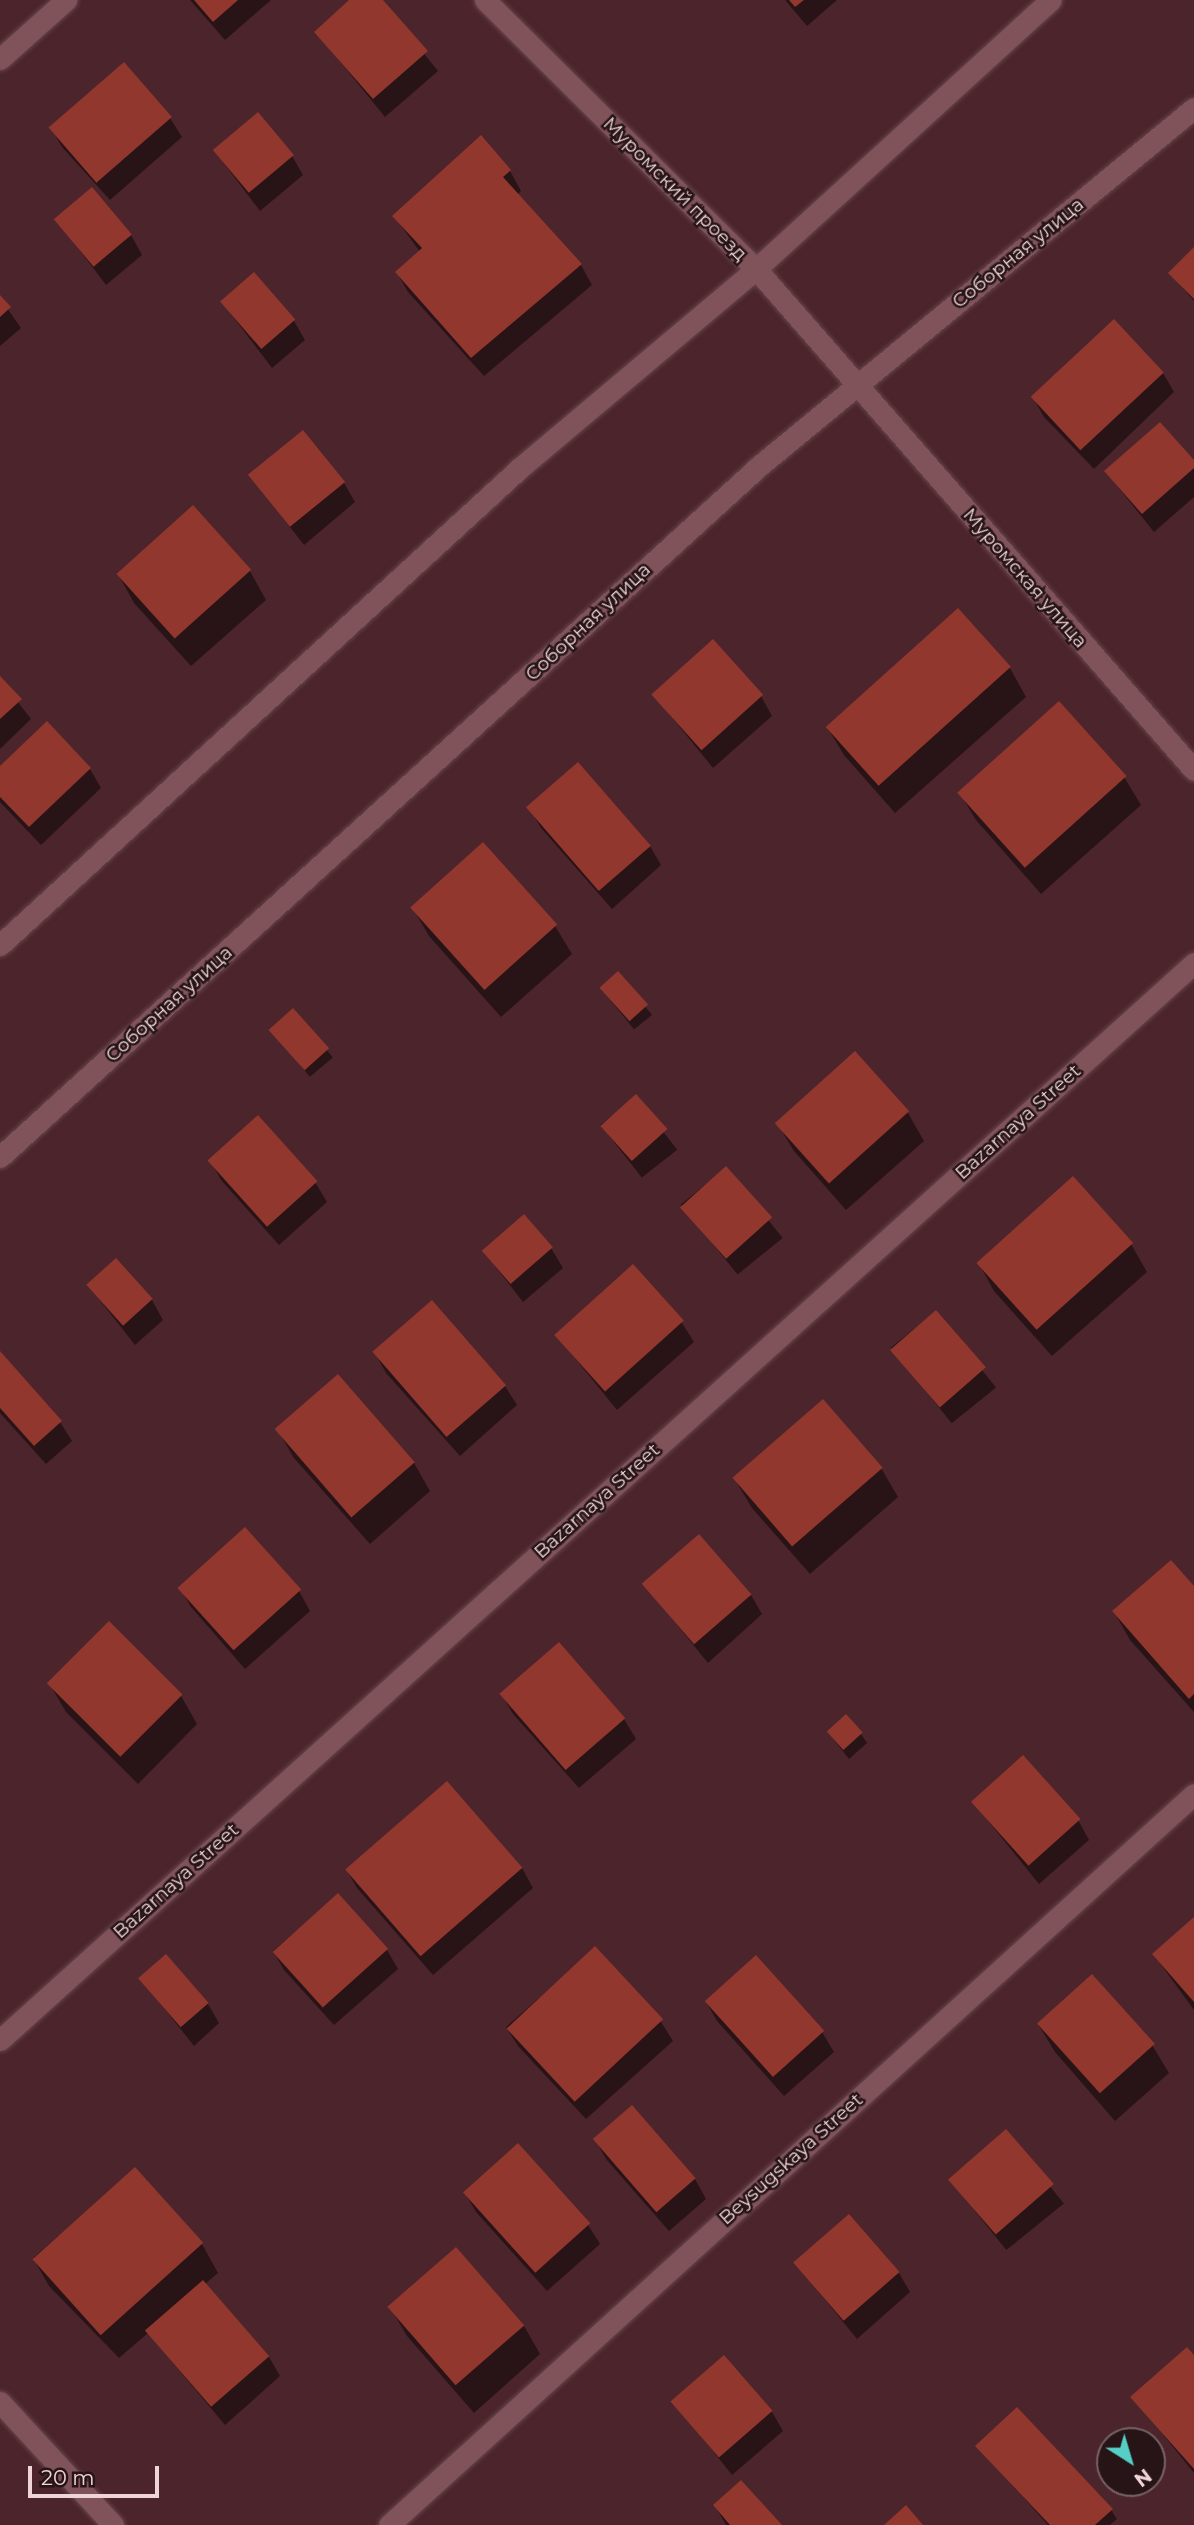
<!DOCTYPE html>
<meta charset="utf-8">
<style>
body{margin:0}
#map{position:relative;width:1194px;height:2525px;overflow:hidden;background:#4c242c;font-family:Montserrat,sans-serif}
div>[style]{position:absolute}
[style*='--x']{left:calc(var(--x)*1px);top:calc(var(--y)*1px);width:calc(var(--w)*1px);rotate:calc(var(--a)*1deg)}
.shadow>*{inset:0;background:#0007;transform-origin:0 0}
.building>*{inset:0;background:#91372d;transform-origin:0 0}
.roads{filter:drop-shadow(0 0 2px #65444b) drop-shadow(0 0 2px #65444b)}
.minor>*{height:21px;margin:-10.5px;padding:0 10.5px;transform-origin:10.5px;border-radius:10.5px;background:#80535a}
span{translate:-50% -50%;white-space:nowrap;text-align:center;line-height:1.15;-webkit-text-stroke:5px #261417;paint-order:stroke}
.street-label{font-size:19px;color:#efd5d8}
.north{position:absolute;left:1096px;top:2427px;width:70px;height:70px;box-sizing:border-box;background:#261417;border:2px solid #766164;border-radius:50%;rotate:143deg;font-size:19px;font-weight:700;line-height:28px;text-align:center;color:#efd5d8}
.north::after{content:'';display:block;margin:auto;width:24px;height:32px;background:#55cec5;clip-path:polygon(50% 0,100% 100%,50% 72%,0 100%)}
.scale{position:absolute;left:28px;top:2466px;width:131px;height:32px;box-sizing:border-box;border:4px solid #efd5d8;border-top:0;padding-left:9px;font-size:21px;line-height:24px;white-space:nowrap;color:#efd5d8;-webkit-text-stroke:5px #261417;paint-order:stroke}
</style>
<div id="map">
<div class="shadow">
<i style="clip-path:polygon(190px 0,271px 0,225px 40px)"></i>
<i style="clip-path:polygon(352px 0,381px 0,438px 71px,385px 117px,316px 32px)"></i>
<i style="clip-path:polygon(785px 0,837px 0,807px 26px)"></i>
<i style="clip-path:polygon(170px 118px,182px 137px,110px 200px,62px 147px,51px 128px)"></i>
<i style="clip-path:polygon(481px 137px,510px 171px,521px 191px,517px 195px,581px 265px,592px 285px,484px 376px,408px 292px,397px 273px,420px 252px,394px 216px)"></i>
<i style="clip-path:polygon(214px 150px,292px 156px,303px 175px,260px 211px)"></i>
<i style="clip-path:polygon(56px 219px,131px 235px,142px 255px,106px 285px)"></i>
<i style="clip-path:polygon(1194px 250px,1194px 301px,1170px 273px)"></i>
<i style="clip-path:polygon(0 298px,21px 328px,0 346px)"></i>
<i style="clip-path:polygon(222px 302px,294px 321px,305px 340px,272px 368px)"></i>
<i style="clip-path:polygon(1163px 373px,1174px 392px,1094px 469px,1044px 417px,1033px 398px)"></i>
<i style="clip-path:polygon(1194px 462px,1194px 497px,1154px 532px,1106px 472px)"></i>
<i style="clip-path:polygon(249px 474px,344px 483px,355px 502px,304px 545px)"></i>
<i style="clip-path:polygon(193px 507px,250px 571px,266px 600px,191px 666px,134px 603px,118px 574px)"></i>
<i style="clip-path:polygon(1010px 668px,1026px 697px,895px 813px,844px 755px,827px 727px)"></i>
<i style="clip-path:polygon(0 679px,31px 719px,0 749px)"></i>
<i style="clip-path:polygon(653px 694px,761px 696px,772px 716px,713px 768px)"></i>
<i style="clip-path:polygon(0 769px,90px 769px,101px 788px,41px 845px,0 802px)"></i>
<i style="clip-path:polygon(1124px 777px,1141px 805px,1041px 894px,976px 820px,959px 792px)"></i>
<i style="clip-path:polygon(529px 808px,650px 846px,661px 865px,612px 909px,541px 828px)"></i>
<i style="clip-path:polygon(412px 907px,555px 926px,572px 954px,501px 1017px,429px 936px)"></i>
<i style="left:618px;top:973px;width:54px;height:23px;rotate:51deg"></i>
<i style="left:293px;top:1010px;width:62px;height:30px;rotate:50deg"></i>
<i style="clip-path:polygon(855px 1054px,908px 1113px,924px 1141px,846px 1210px,794px 1151px,777px 1123px)"></i>
<i style="left:636px;top:1097px;width:67px;height:45px;rotate:52deg"></i>
<i style="clip-path:polygon(210px 1160px,315px 1182px,327px 1202px,279px 1245px,221px 1180px)"></i>
<i style="left:726px;top:1168px;width:90px;height:58px;rotate:51deg"></i>
<i style="clip-path:polygon(1131px 1244px,1147px 1272px,1052px 1356px,994px 1291px,978px 1262px)"></i>
<i style="clip-path:polygon(551px 1248px,563px 1268px,523px 1302px,484px 1252px)"></i>
<i style="clip-path:polygon(88px 1285px,152px 1300px,163px 1320px,135px 1345px)"></i>
<i style="left:935px;top:1312px;width:97px;height:57px;rotate:51deg"></i>
<i style="clip-path:polygon(682px 1323px,694px 1342px,617px 1410px,556px 1335px)"></i>
<i style="clip-path:polygon(375px 1353px,505px 1386px,517px 1405px,460px 1456px,386px 1373px)"></i>
<i style="clip-path:polygon(0 1354px,60px 1422px,72px 1441px,46px 1464px,0 1413px)"></i>
<i style="clip-path:polygon(277px 1429px,414px 1463px,430px 1491px,370px 1544px,294px 1458px)"></i>
<i style="clip-path:polygon(881px 1468px,898px 1497px,810px 1574px,752px 1508px,735px 1480px)"></i>
<i style="clip-path:polygon(644px 1584px,751px 1595px,762px 1614px,708px 1663px)"></i>
<i style="clip-path:polygon(180px 1588px,299px 1591px,310px 1611px,245px 1669px,191px 1607px)"></i>
<i style="clip-path:polygon(1194px 1588px,1194px 1712px,1130px 1640px,1114px 1612px)"></i>
<i style="clip-path:polygon(49px 1683px,181px 1696px,197px 1724px,138px 1784px,66px 1712px)"></i>
<i style="clip-path:polygon(502px 1695px,624px 1719px,636px 1739px,579px 1788px,513px 1714px)"></i>
<i style="clip-path:polygon(828px 1732px,861px 1734px,867px 1743px,849px 1759px)"></i>
<i style="clip-path:polygon(447px 1783px,522px 1868px,533px 1888px,433px 1975px,357px 1888px,346px 1869px)"></i>
<i style="clip-path:polygon(973px 1802px,1078px 1820px,1089px 1840px,1039px 1884px)"></i>
<i style="clip-path:polygon(337px 1895px,387px 1950px,398px 1969px,334px 2025px,284px 1970px,273px 1951px)"></i>
<i style="clip-path:polygon(1194px 1919px,1194px 2010px,1154px 1955px)"></i>
<i style="clip-path:polygon(595px 1949px,661px 2022px,673px 2041px,586px 2119px,518px 2046px,506px 2027px)"></i>
<i style="clip-path:polygon(141px 1979px,208px 2004px,219px 2023px,194px 2046px)"></i>
<i style="clip-path:polygon(706px 2002px,822px 2032px,834px 2052px,784px 2096px,717px 2021px)"></i>
<i style="clip-path:polygon(1038px 2024px,1152px 2045px,1169px 2073px,1115px 2121px,1055px 2052px)"></i>
<i style="clip-path:polygon(632px 2107px,695px 2179px,706px 2199px,669px 2231px,606px 2159px,595px 2139px)"></i>
<i style="left:1006px;top:2132px;width:92px;height:74px;rotate:51deg"></i>
<i style="clip-path:polygon(135px 2169px,202px 2244px,218px 2273px,205px 2284px,269px 2357px,280px 2376px,225px 2425px,148px 2333px,119px 2358px,49px 2286px,33px 2258px)"></i>
<i style="clip-path:polygon(465px 2193px,588px 2225px,600px 2244px,547px 2291px,476px 2212px)"></i>
<i style="clip-path:polygon(796px 2264px,899px 2273px,910px 2292px,857px 2339px)"></i>
<i style="clip-path:polygon(390px 2307px,524px 2326px,540px 2354px,474px 2413px,407px 2336px)"></i>
<i style="clip-path:polygon(1194px 2358px,1194px 2473px,1133px 2397px)"></i>
<i style="clip-path:polygon(674px 2402px,772px 2412px,783px 2431px,732px 2475px)"></i>
<i style="clip-path:polygon(978px 2447px,1111px 2510px,1117px 2519px,1110px 2525px,1048px 2525px)"></i>
<i style="clip-path:polygon(715px 2506px,779px 2525px,726px 2525px)"></i>
</div>
<div class="building">
<i style="clip-path:polygon(194px 0,238px 0,213px 22px)"></i>
<i style="clip-path:polygon(349px 0,383px 0,428px 51px,373px 99px,314px 32px)"></i>
<i style="clip-path:polygon(789px 0,804px 0,795px 7px)"></i>
<i style="left:124px;top:62px;width:73px;height:100px;rotate:49deg"></i>
<i style="left:258px;top:112px;width:56px;height:59px;rotate:50deg"></i>
<i style="clip-path:polygon(481px 135px,511px 170px,503px 177px,582px 264px,471px 358px,395px 272px,422px 248px,392px 216px)"></i>
<i style="left:92px;top:187px;width:62px;height:50px;rotate:50deg"></i>
<i style="clip-path:polygon(1194px 247px,1194px 299px,1168px 273px)"></i>
<i style="left:254px;top:272px;width:63px;height:45px;rotate:49deg"></i>
<i style="clip-path:polygon(0 295px,11px 307px,0 317px)"></i>
<i style="left:1114px;top:319px;width:73px;height:114px;rotate:47deg"></i>
<i style="clip-path:polygon(1160px 422px,1194px 460px,1194px 468px,1142px 514px,1104px 471px)"></i>
<i style="left:303px;top:430px;width:67px;height:71px;rotate:51deg"></i>
<i style="left:193px;top:505px;width:87px;height:103px;rotate:48deg"></i>
<i style="left:958px;top:608px;width:79px;height:178px;rotate:48deg"></i>
<i style="left:713px;top:639px;width:75px;height:83px;rotate:48deg"></i>
<i style="clip-path:polygon(0 676px,22px 699px,0 719px)"></i>
<i style="left:1059px;top:701px;width:101px;height:137px;rotate:48deg"></i>
<i style="clip-path:polygon(47px 721px,91px 768px,29px 827px,0 797px,0 766px)"></i>
<i style="left:578px;top:762px;width:111px;height:69px;rotate:49deg"></i>
<i style="left:483px;top:842px;width:111px;height:98px;rotate:48deg"></i>
<i style="left:618px;top:971px;width:45px;height:25px;rotate:48deg"></i>
<i style="left:293px;top:1008px;width:54px;height:33px;rotate:48deg"></i>
<i style="left:855px;top:1051px;width:81px;height:108px;rotate:48deg"></i>
<i style="left:636px;top:1094px;width:47px;height:48px;rotate:48deg"></i>
<i style="left:258px;top:1115px;width:89px;height:68px;rotate:48deg"></i>
<i style="left:726px;top:1166px;width:69px;height:62px;rotate:48deg"></i>
<i style="left:1073px;top:1176px;width:90px;height:130px;rotate:48deg"></i>
<i style="left:524px;top:1214px;width:44px;height:56px;rotate:49deg"></i>
<i style="left:116px;top:1258px;width:55px;height:40px;rotate:48deg"></i>
<i style="left:633px;top:1264px;width:76px;height:106px;rotate:48deg"></i>
<i style="left:432px;top:1300px;width:113px;height:79px;rotate:49deg"></i>
<i style="left:936px;top:1310px;width:76px;height:61px;rotate:49deg"></i>
<i style="clip-path:polygon(0 1351px,62px 1421px,34px 1446px,0 1408px)"></i>
<i style="left:338px;top:1374px;width:117px;height:84px;rotate:49deg"></i>
<i style="left:823px;top:1399px;width:91px;height:120px;rotate:49deg"></i>
<i style="left:245px;top:1527px;width:84px;height:91px;rotate:48deg"></i>
<i style="left:699px;top:1534px;width:80px;height:76px;rotate:49deg"></i>
<i style="clip-path:polygon(1171px 1560px,1194px 1586px,1194px 1694px,1189px 1699px,1112px 1611px)"></i>
<i style="left:109px;top:1621px;width:104px;height:88px;rotate:45deg"></i>
<i style="left:559px;top:1642px;width:101px;height:79px;rotate:49deg"></i>
<i style="left:846px;top:1714px;width:25px;height:26px;rotate:48deg"></i>
<i style="left:1023px;top:1755px;width:86px;height:70px;rotate:48deg"></i>
<i style="left:447px;top:1781px;width:115px;height:135px;rotate:49deg"></i>
<i style="left:338px;top:1893px;width:75px;height:88px;rotate:48deg"></i>
<i style="clip-path:polygon(1194px 1917px,1194px 2002px,1152px 1954px)"></i>
<i style="left:595px;top:1946px;width:100px;height:121px;rotate:47deg"></i>
<i style="left:166px;top:1954px;width:65px;height:37px;rotate:49deg"></i>
<i style="left:756px;top:1955px;width:102px;height:69px;rotate:48deg"></i>
<i style="left:1092px;top:1974px;width:94px;height:74px;rotate:48deg"></i>
<i style="left:632px;top:2105px;width:97px;height:52px;rotate:49deg"></i>
<i style="left:1006px;top:2129px;width:73px;height:77px;rotate:49deg"></i>
<i style="left:518px;top:2143px;width:108px;height:74px;rotate:48deg"></i>
<i style="left:135px;top:2167px;width:102px;height:138px;rotate:48deg"></i>
<i style="left:849px;top:2214px;width:77px;height:74px;rotate:49deg"></i>
<i style="left:456px;top:2247px;width:104px;height:91px;rotate:49deg"></i>
<i style="left:203px;top:2280px;width:101px;height:77px;rotate:49deg"></i>
<i style="clip-path:polygon(1187px 2347px,1194px 2355px,1194px 2469px,1130px 2397px)"></i>
<i style="left:724px;top:2355px;width:74px;height:71px;rotate:49deg"></i>
<i style="clip-path:polygon(1017px 2407px,1113px 2509px,1095px 2525px,1050px 2525px,975px 2446px)"></i>
<i style="clip-path:polygon(741px 2480px,782px 2525px,730px 2525px,713px 2505px)"></i>
<i style="clip-path:polygon(906px 2505px,923px 2525px,884px 2525px)"></i>
</div>
<div class="roads">
<div class="minor">
<i style="--x:485;--y:0;--w:382;--a:44.8"></i>
<i style="--x:756;--y:269;--w:665;--a:48.84"></i>
<i style="--x:0;--y:59;--w:89;--a:-41.8"></i>
<i style="--x:0;--y:945;--w:707;--a:-42.54"></i>
<i style="--x:521;--y:467;--w:307;--a:-40.1"></i>
<i style="--x:756;--y:269;--w:399;--a:-42.4"></i>
<i style="--x:0;--y:1157;--w:1026;--a:-42.31"></i>
<i style="--x:759;--y:466;--w:563;--a:-39.45"></i>
<i style="--x:0;--y:2040;--w:1608;--a:-42.05"></i>
<i style="--x:0;--y:2402;--w:167;--a:47.4"></i>
<i style="--x:389;--y:2525;--w:1087;--a:-42.24"></i>
</div>
</div>
<div class="street-label">
<span style="left:675px;top:189px;rotate:45deg">Муромский проезд</span>
<span style="left:1018px;top:253px;rotate:-39deg">Соборная улица</span>
<span style="left:1025px;top:578px;rotate:49deg">Муромская улица</span>
<span style="left:588px;top:622px;rotate:-43deg">Соборная улица</span>
<span style="left:169px;top:1004px;rotate:-42deg">Соборная улица</span>
<span style="left:1018px;top:1122px;rotate:-42deg">Bazarnaya Street</span>
<span style="left:597px;top:1501px;rotate:-42deg">Bazarnaya Street</span>
<span style="left:176px;top:1881px;rotate:-42deg">Bazarnaya Street</span>
<span style="left:791px;top:2159px;rotate:-42deg">Beysugskaya Street</span>
</div>
<div class="north">N</div>
<div class="scale">20 m</div>
</div>
